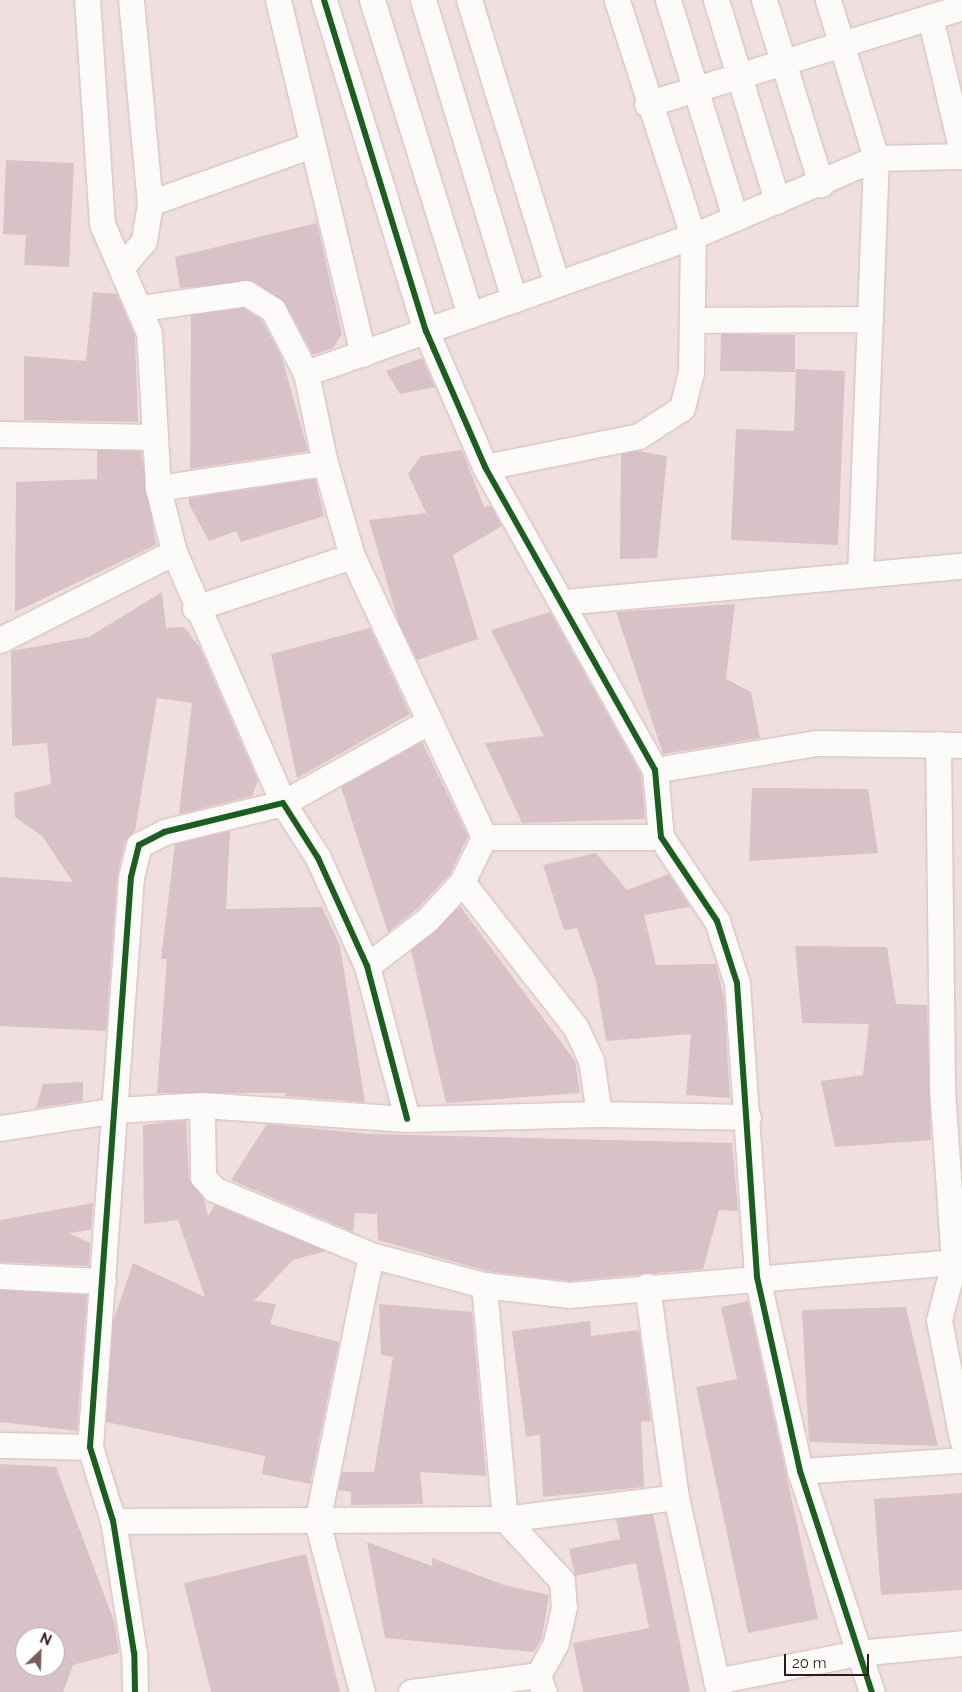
<!DOCTYPE html>
<style>
body{margin:0}
#map{position:relative;width:962px;height:1692px;overflow:hidden;background:#f0dfdf;font-family:Raleway,sans-serif}
div>[style]{position:absolute}
.building>*{inset:0;background:#d8c2c7}
.roads{filter:drop-shadow(0 0 1px #d1babb) drop-shadow(0 0 1px #d1babb)}
.minor>*{height:25px;margin:-12.5px;padding:0 12.5px;transform-origin:12.5px;border-radius:12.5px;background:#fdfafa}
.cycleway>*{height:6px;margin:-3px;padding:0 3px;transform-origin:3px;border-radius:3px;background:#1b5e20}
span{translate:-50% -50%;white-space:nowrap;text-align:center;line-height:1.15;-webkit-text-stroke:4.5px #fff;paint-order:stroke}
.north{position:absolute;left:15px;top:1627px;width:50px;height:50px;box-sizing:border-box;background:#fff;border:1px solid #aea3a3;border-radius:50%;rotate:24deg;font-size:14px;font-weight:700;line-height:20px;text-align:center;color:#351819}
.north::after{content:'';display:block;margin:auto;width:18px;height:22px;background:#765e5e;clip-path:polygon(50% 0,100% 100%,50% 72%,0 100%)}
.scale{position:absolute;left:784px;top:1654px;width:85px;height:22px;box-sizing:border-box;border:2px solid #351819;border-top:0;padding-left:6px;font-size:15px;line-height:18px;white-space:nowrap;color:#351819;-webkit-text-stroke:4px #fff;paint-order:stroke}
</style>
<div id="map">
<div class="building">
<div style="clip-path:polygon(6px 160px,74px 163px,69px 267px,24px 265px,26px 235px,3px 234px)"></div>
<div style="clip-path:polygon(317px 223px,342px 334px,333px 348px,313px 355px,285px 303px,253px 281px,180px 288px,175px 257px)"></div>
<div style="clip-path:polygon(93px 292px,117px 294px,135px 336px,138px 422px,24px 420px,24px 356px,86px 361px)"></div>
<div style="clip-path:polygon(243px 308px,262px 320px,282px 358px,308px 451px,190px 469px,191px 315px)"></div>
<div style="clip-path:polygon(721px 334px,795px 335px,795px 372px,720px 371px)"></div>
<div style="clip-path:polygon(422px 358px,435px 387px,400px 394px,386px 371px)"></div>
<div style="clip-path:polygon(796px 369px,845px 371px,838px 545px,731px 540px,736px 429px,794px 431px)"></div>
<div style="clip-path:polygon(97px 450px,141px 451px,156px 545px,15px 612px,16px 482px,97px 479px)"></div>
<div style="clip-path:polygon(462px 450px,484px 507px,491px 506px,502px 526px,453px 555px,478px 639px,417px 660px,398px 621px,369px 520px,426px 513px,408px 474px,421px 456px)"></div>
<div style="clip-path:polygon(637px 451px,667px 456px,657px 558px,620px 559px,621px 454px)"></div>
<div style="clip-path:polygon(315px 479px,324px 516px,241px 542px,236px 531px,209px 541px,189px 504px,189px 498px)"></div>
<div style="clip-path:polygon(162px 592px,166px 628px,184px 627px,200px 648px,258px 781px,252px 796px,179px 814px,192px 703px,157px 698px,135px 831px,125px 841px,117px 876px,106px 1031px,0 1026px,0 877px,73px 882px,42px 836px,15px 817px,14px 793px,51px 784px,47px 743px,12px 746px,11px 651px,89px 637px)"></div>
<div style="clip-path:polygon(735px 604px,726px 679px,751px 692px,760px 738px,663px 754px,616px 612px)"></div>
<div style="clip-path:polygon(550px 612px,641px 774px,645px 819px,522px 823px,485px 743px,544px 736px,491px 630px)"></div>
<div style="clip-path:polygon(370px 628px,410px 714px,297px 778px,271px 654px)"></div>
<div style="clip-path:polygon(422px 742px,468px 836px,450px 874px,417px 909px,388px 932px,341px 787px)"></div>
<div style="clip-path:polygon(752px 788px,868px 789px,878px 853px,749px 861px)"></div>
<div style="clip-path:polygon(230px 831px,226px 909px,322px 907px,340px 946px,365px 1102px,284px 1096px,287px 1093px,157px 1093px,167px 959px,161px 959px,175px 844px)"></div>
<div style="clip-path:polygon(596px 853px,627px 890px,669px 874px,690px 907px,644px 915px,656px 965px,716px 964px,724px 999px,730px 1098px,686px 1095px,691px 1034px,606px 1041px,596px 981px,577px 928px,564px 930px,543px 865px)"></div>
<div style="clip-path:polygon(460px 906px,575px 1061px,580px 1093px,446px 1103px,411px 950px)"></div>
<div style="clip-path:polygon(795px 946px,887px 947px,896px 1004px,927px 1005px,931px 1140px,835px 1147px,821px 1081px,863px 1075px,869px 1024px,802px 1023px)"></div>
<div style="clip-path:polygon(83px 1082px,83px 1101px,36px 1108px,43px 1084px)"></div>
<div style="clip-path:polygon(186px 1120px,189px 1178px,204px 1199px,208px 1216px,215px 1205px,326px 1251px,293px 1260px,254px 1301px,276px 1304px,270px 1324px,339px 1342px,310px 1484px,262px 1474px,265px 1456px,106px 1422px,113px 1322px,133px 1263px,205px 1297px,178px 1220px,144px 1224px,143px 1125px)"></div>
<div style="clip-path:polygon(267px 1124px,370px 1134px,732px 1143px,738px 1211px,719px 1210px,703px 1269px,569px 1281px,487px 1271px,378px 1240px,377px 1214px,355px 1213px,353px 1232px,231px 1180px)"></div>
<div style="clip-path:polygon(93px 1203px,91px 1230px,68px 1233px,90px 1243px,89px 1266px,0 1262px,0 1220px)"></div>
<div style="clip-path:polygon(0 1290px,87px 1295px,77px 1431px,0 1422px)"></div>
<div style="clip-path:polygon(748px 1301px,818px 1619px,748px 1633px,696px 1387px,737px 1379px,721px 1307px)"></div>
<div style="clip-path:polygon(379px 1304px,472px 1312px,486px 1476px,420px 1472px,423px 1504px,351px 1505px,351px 1492px,338px 1490px,342px 1472px,374px 1472px,393px 1357px,381px 1355px)"></div>
<div style="clip-path:polygon(906px 1307px,938px 1446px,809px 1442px,802px 1310px)"></div>
<div style="clip-path:polygon(590px 1321px,591px 1336px,639px 1330px,651px 1421px,641px 1422px,644px 1487px,543px 1497px,540px 1435px,526px 1437px,512px 1331px)"></div>
<div style="clip-path:polygon(evenodd,0 1464px,56px 1467px,114px 1621px,119px 1653px,73px 1665px,63px 1692px,0 1692px,0 1464px,25px 1637px,55px 1637px,55px 1667px,25px 1667px,25px 1637px)"></div>
<div style="clip-path:polygon(962px 1493px,962px 1590px,881px 1595px,874px 1499px)"></div>
<div style="clip-path:polygon(653px 1514px,690px 1692px,583px 1692px,573px 1643px,649px 1628px,636px 1563px,575px 1576px,569px 1549px,620px 1539px,616px 1519px)"></div>
<div style="clip-path:polygon(367px 1542px,432px 1566px,432px 1558px,504px 1585px,549px 1595px,542px 1638px,534px 1652px,385px 1638px)"></div>
<div style="clip-path:polygon(306px 1554px,340px 1692px,211px 1692px,184px 1583px)"></div>
</div>
<div class="roads">
<div class="minor">
<div style="left:131px;top:0;width:204px;rotate:84.7deg"></div>
<div style="left:150px;top:203px;width:172px;rotate:-19.7deg"></div>
<div style="left:278px;top:0;width:364px;rotate:76.5deg"></div>
<div style="left:324px;top:0;width:346px;rotate:72.9deg"></div>
<div style="left:426px;top:331px;width:148px;rotate:66.5deg"></div>
<div style="left:485px;top:467px;width:347px;rotate:60.7deg"></div>
<div style="left:655px;top:770px;width:67px;rotate:84.9deg"></div>
<div style="left:661px;top:837px;width:101px;rotate:56.3deg"></div>
<div style="left:717px;top:921px;width:65px;rotate:72.1deg"></div>
<div style="left:737px;top:983px;width:295px;rotate:86.1deg"></div>
<div style="left:757px;top:1277px;width:199px;rotate:77.5deg"></div>
<div style="left:800px;top:1471px;width:232px;rotate:72deg"></div>
<div style="left:372px;top:0;width:330px;rotate:72.7deg"></div>
<div style="left:423px;top:0;width:313px;rotate:73.1deg"></div>
<div style="left:469px;top:0;width:297px;rotate:72.8deg"></div>
<div style="left:668px;top:0;width:228px;rotate:72.9deg"></div>
<div style="left:716px;top:0;width:210px;rotate:73.1deg"></div>
<div style="left:764px;top:0;width:193px;rotate:72.8deg"></div>
<div style="left:828px;top:0;width:165px;rotate:73.1deg"></div>
<div style="left:876px;top:158px;width:417px;rotate:92.2deg"></div>
<div style="left:930px;top:17px;width:138px;rotate:76.6deg"></div>
<div style="left:647px;top:104px;width:330px;rotate:-17.1deg"></div>
<div style="left:121px;top:268px;width:35px;rotate:-50deg"></div>
<div style="left:144px;top:241px;width:38px;rotate:-81deg"></div>
<div style="left:141px;top:308px;width:106px;rotate:-8.1deg"></div>
<div style="left:246px;top:293px;width:32px;rotate:32deg"></div>
<div style="left:273px;top:310px;width:71px;rotate:62.4deg"></div>
<div style="left:306px;top:373px;width:92px;rotate:78.1deg"></div>
<div style="left:325px;top:463px;width:169px;rotate:171.5deg"></div>
<div style="left:693px;top:320px;width:177px;rotate:-0.3deg"></div>
<div style="left:306px;top:373px;width:411px;rotate:-19.5deg"></div>
<div style="left:693px;top:236px;width:199px;rotate:-23.1deg"></div>
<div style="left:876px;top:158px;width:86px;rotate:-1.3deg"></div>
<div style="left:0;top:434px;width:155px;rotate:1.1deg"></div>
<div style="left:325px;top:463px;width:97px;rotate:73.8deg"></div>
<div style="left:352px;top:556px;width:310px;rotate:64.8deg"></div>
<div style="left:485px;top:467px;width:157px;rotate:-11.4deg"></div>
<div style="left:639px;top:436px;width:51px;rotate:-33.1deg"></div>
<div style="left:682px;top:408px;width:36px;rotate:-76deg"></div>
<div style="left:691px;top:373px;width:137px;rotate:-89.2deg"></div>
<div style="left:693px;top:236px;width:248px;rotate:-107.9deg"></div>
<div style="left:174px;top:552px;width:274px;rotate:66.5deg"></div>
<div style="left:283px;top:803px;width:166px;rotate:-29.2deg"></div>
<div style="left:563px;top:602px;width:401px;rotate:-5.2deg"></div>
<div style="left:195px;top:608px;width:165px;rotate:-18.3deg"></div>
<div style="left:0;top:640px;width:195px;rotate:-26.8deg"></div>
<div style="left:174px;top:552px;width:66px;rotate:-104deg"></div>
<div style="left:158px;top:488px;width:155px;rotate:-93.3deg"></div>
<div style="left:149px;top:333px;width:119px;rotate:-113.3deg"></div>
<div style="left:102px;top:224px;width:225px;rotate:-93.8deg"></div>
<div style="left:938px;top:744px;width:344px;rotate:89.3deg"></div>
<div style="left:942px;top:1088px;width:174px;rotate:86.1deg"></div>
<div style="left:954px;top:1262px;width:60px;rotate:104.5deg"></div>
<div style="left:939px;top:1320px;width:122px;rotate:79.1deg"></div>
<div style="left:655px;top:770px;width:164px;rotate:-9.5deg"></div>
<div style="left:817px;top:743px;width:145px;rotate:0.8deg"></div>
<div style="left:484px;top:837px;width:177px"></div>
<div style="left:462px;top:882px;width:185px;rotate:52deg"></div>
<div style="left:576px;top:1028px;width:35px;rotate:65deg"></div>
<div style="left:591px;top:1060px;width:55px;rotate:81.6deg"></div>
<div style="left:367px;top:966px;width:76px;rotate:-37.5deg"></div>
<div style="left:427px;top:920px;width:52px;rotate:-47.4deg"></div>
<div style="left:462px;top:882px;width:50px;rotate:-63.9deg"></div>
<div style="left:202px;top:1105px;width:72px;rotate:89.2deg"></div>
<div style="left:203px;top:1177px;width:16px;rotate:47deg"></div>
<div style="left:214px;top:1189px;width:170px;rotate:22.8deg"></div>
<div style="left:371px;top:1255px;width:117px;rotate:14.9deg"></div>
<div style="left:484px;top:1285px;width:86px;rotate:6.7deg"></div>
<div style="left:569px;top:1295px;width:394px;rotate:-4.9deg"></div>
<div style="left:0;top:1128px;width:117px;rotate:-8.8deg"></div>
<div style="left:116px;top:1110px;width:86px;rotate:-3.3deg"></div>
<div style="left:202px;top:1105px;width:205px;rotate:3.9deg"></div>
<div style="left:407px;top:1119px;width:192px;rotate:-1.5deg"></div>
<div style="left:599px;top:1114px;width:149px;rotate:1.2deg"></div>
<div style="left:0;top:1276px;width:103px;rotate:2.8deg"></div>
<div style="left:484px;top:1285px;width:235px;rotate:84.9deg"></div>
<div style="left:505px;top:1519px;width:84px;rotate:47.4deg"></div>
<div style="left:562px;top:1581px;width:26px;rotate:86deg"></div>
<div style="left:564px;top:1607px;width:37px;rotate:103deg"></div>
<div style="left:556px;top:1643px;width:37px;rotate:119deg"></div>
<div style="left:538px;top:1675px;width:18px;rotate:71deg"></div>
<div style="left:647px;top:1286px;width:213px;rotate:82.2deg"></div>
<div style="left:676px;top:1497px;width:200px;rotate:77.6deg"></div>
<div style="left:0;top:1445px;width:90px;rotate:1.3deg"></div>
<div style="left:800px;top:1471px;width:162px;rotate:-3.9deg"></div>
<div style="left:113px;top:1521px;width:392px;rotate:-0.3deg"></div>
<div style="left:505px;top:1519px;width:172px;rotate:-7.3deg"></div>
<div style="left:716px;top:1681px;width:144px;rotate:-11.2deg"></div>
<div style="left:857px;top:1653px;width:105px;rotate:-5.4deg"></div>
<div style="left:135px;top:1692px;width:39px;rotate:-91deg"></div>
<div style="left:134px;top:1653px;width:134px;rotate:-99deg"></div>
<div style="left:113px;top:1521px;width:77px;rotate:-107.3deg"></div>
<div style="left:90px;top:1447px;width:571px;rotate:-85.89deg"></div>
<div style="left:131px;top:877px;width:33px;rotate:-76deg"></div>
<div style="left:139px;top:845px;width:28px;rotate:-27deg"></div>
<div style="left:164px;top:832px;width:122px;rotate:-13.7deg"></div>
<div style="left:283px;top:803px;width:65px;rotate:57.5deg"></div>
<div style="left:318px;top:858px;width:119px;rotate:65.6deg"></div>
<div style="left:367px;top:966px;width:158px;rotate:75.3deg"></div>
<div style="left:362px;top:1692px;width:176px;rotate:-104.8deg"></div>
<div style="left:317px;top:1522px;width:272px;rotate:-78.6deg"></div>
<div style="left:411px;top:1692px;width:128px;rotate:-7.6deg"></div>
</div>
</div>
<div class="cycleway">
<div style="left:324px;top:0;width:346px;rotate:72.9deg"></div>
<div style="left:426px;top:331px;width:148px;rotate:66.5deg"></div>
<div style="left:485px;top:467px;width:347px;rotate:60.7deg"></div>
<div style="left:655px;top:770px;width:67px;rotate:84.9deg"></div>
<div style="left:661px;top:837px;width:101px;rotate:56.3deg"></div>
<div style="left:717px;top:921px;width:65px;rotate:72.1deg"></div>
<div style="left:737px;top:983px;width:295px;rotate:86.1deg"></div>
<div style="left:757px;top:1277px;width:199px;rotate:77.5deg"></div>
<div style="left:800px;top:1471px;width:232px;rotate:72deg"></div>
<div style="left:135px;top:1692px;width:39px;rotate:-91deg"></div>
<div style="left:134px;top:1653px;width:134px;rotate:-99deg"></div>
<div style="left:113px;top:1521px;width:77px;rotate:-107.3deg"></div>
<div style="left:90px;top:1447px;width:571px;rotate:-85.89deg"></div>
<div style="left:131px;top:877px;width:33px;rotate:-76deg"></div>
<div style="left:139px;top:845px;width:28px;rotate:-27deg"></div>
<div style="left:164px;top:832px;width:122px;rotate:-13.7deg"></div>
<div style="left:283px;top:803px;width:65px;rotate:57.5deg"></div>
<div style="left:318px;top:858px;width:119px;rotate:65.6deg"></div>
<div style="left:367px;top:966px;width:158px;rotate:75.3deg"></div>
</div>
<div class="north">N</div>
<div class="scale">20 m</div>
</div>
